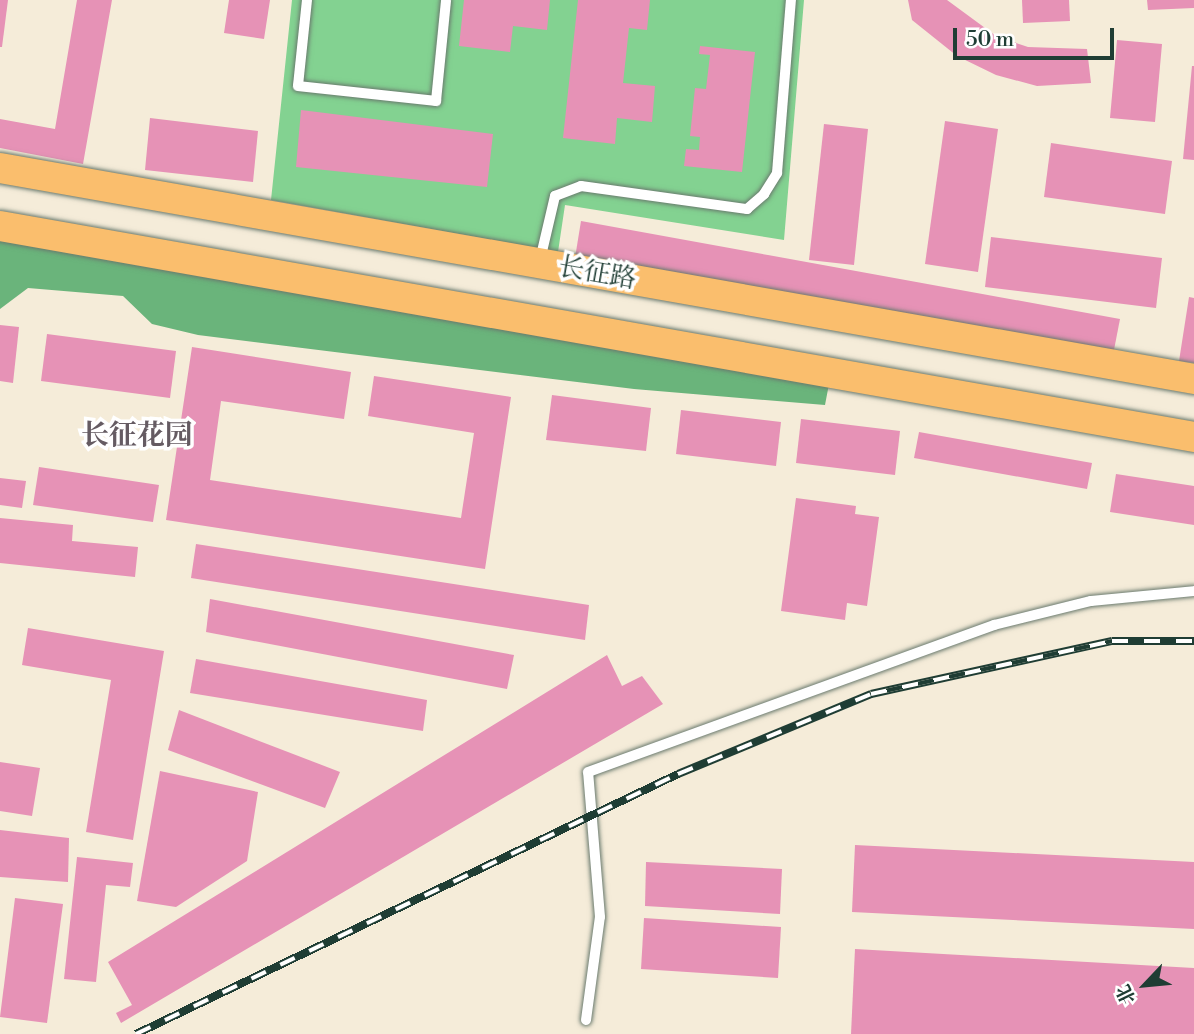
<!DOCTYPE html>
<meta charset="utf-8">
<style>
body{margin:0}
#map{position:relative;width:1194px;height:1034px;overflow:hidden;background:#f5ecd9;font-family:"Libre Bodoni","Noto Serif SC",serif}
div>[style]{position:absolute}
.green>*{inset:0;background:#83d291}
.forest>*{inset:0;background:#6ab47b}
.building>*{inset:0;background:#e692b6}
.roads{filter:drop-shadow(0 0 2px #6a7a6e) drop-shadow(0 0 2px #6a7a6e)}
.service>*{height:10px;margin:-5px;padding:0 5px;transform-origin:5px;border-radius:5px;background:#fff}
.primary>*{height:30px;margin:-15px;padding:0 15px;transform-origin:15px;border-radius:15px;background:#fabe6d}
.rail>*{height:8px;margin-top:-4px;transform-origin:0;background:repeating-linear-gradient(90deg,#fff 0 16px,#1f3d34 0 32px);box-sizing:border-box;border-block:2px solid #1f3d34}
span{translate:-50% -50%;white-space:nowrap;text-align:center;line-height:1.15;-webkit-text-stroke:7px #fff;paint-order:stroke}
.street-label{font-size:26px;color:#1f3d34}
.neighbourhood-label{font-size:28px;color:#655b62;font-weight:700}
.north{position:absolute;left:1110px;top:950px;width:70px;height:70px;-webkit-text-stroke:5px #fff;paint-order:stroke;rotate:244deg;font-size:19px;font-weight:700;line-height:28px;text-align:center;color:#1f3d34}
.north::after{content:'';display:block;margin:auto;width:24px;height:32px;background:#1f3d34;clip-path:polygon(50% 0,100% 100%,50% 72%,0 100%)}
.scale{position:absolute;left:953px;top:28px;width:161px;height:32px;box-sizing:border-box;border:4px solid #1f3d34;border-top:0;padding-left:9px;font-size:21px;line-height:24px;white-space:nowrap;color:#1f3d34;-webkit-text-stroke:5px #fff;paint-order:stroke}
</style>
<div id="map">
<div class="green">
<div style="clip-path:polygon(292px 0,804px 0,784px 240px,565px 205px,558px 252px,271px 200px)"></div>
</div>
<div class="forest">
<div style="clip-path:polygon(0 239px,829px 384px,825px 405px,634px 389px,198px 335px,152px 324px,123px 296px,28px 288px,0 309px)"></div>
</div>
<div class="building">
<div style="clip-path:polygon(0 0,8px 0,2px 47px,0 47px)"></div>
<div style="clip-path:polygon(77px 0,112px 0,83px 164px,0 148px,0 119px,55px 129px)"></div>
<div style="clip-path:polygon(229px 0,270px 0,264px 39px,224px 33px)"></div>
<div style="clip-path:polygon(464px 0,550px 0,547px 30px,513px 26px,510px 52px,459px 46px)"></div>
<div style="clip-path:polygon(578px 0,650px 0,647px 30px,629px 28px,623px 83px,655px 86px,652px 122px,617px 118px,615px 144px,563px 138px)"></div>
<div style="clip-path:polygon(908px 0,947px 0,996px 36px,1028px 47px,1087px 49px,1091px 83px,1037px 86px,996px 75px,957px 56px,912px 20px)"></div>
<div style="clip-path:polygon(1022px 0,1069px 0,1070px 21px,1023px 23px)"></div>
<div style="clip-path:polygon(1147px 0,1194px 0,1194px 8px,1148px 10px)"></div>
<div style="clip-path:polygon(1117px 40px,1162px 44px,1155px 122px,1110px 118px)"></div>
<div style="clip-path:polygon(700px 46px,755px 52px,742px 172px,684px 166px,686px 149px,699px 150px,700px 137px,690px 136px,695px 88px,706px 89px,710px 55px,699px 54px)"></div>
<div style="clip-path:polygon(1192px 66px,1194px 66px,1194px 160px,1183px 159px)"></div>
<div style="clip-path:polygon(301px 110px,493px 134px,487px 187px,296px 167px)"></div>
<div style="clip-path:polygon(150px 118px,258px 131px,253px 182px,145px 170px)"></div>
<div style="clip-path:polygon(945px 121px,998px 129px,978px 272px,925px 264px)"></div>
<div style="clip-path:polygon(824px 124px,868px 129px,854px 265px,809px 260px)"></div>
<div style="clip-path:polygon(1051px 143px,1172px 161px,1165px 214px,1044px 197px)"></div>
<div style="clip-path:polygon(581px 221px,1120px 319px,1113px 355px,575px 258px)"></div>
<div style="clip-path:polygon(991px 237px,1162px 258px,1156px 308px,985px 287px)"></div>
<div style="clip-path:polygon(1189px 297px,1194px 298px,1194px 363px,1179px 361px)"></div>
<div style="clip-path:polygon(0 325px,19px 327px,13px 383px,0 381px)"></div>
<div style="clip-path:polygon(47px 334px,176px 351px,170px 398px,41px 381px)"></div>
<div style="clip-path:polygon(192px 347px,351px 372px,344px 419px,221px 401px,210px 480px,461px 518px,474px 433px,368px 416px,374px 376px,511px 397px,485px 569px,166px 520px)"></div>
<div style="clip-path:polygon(552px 395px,651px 408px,646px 451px,546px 440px)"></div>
<div style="clip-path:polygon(681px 410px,781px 422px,776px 466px,676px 454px)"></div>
<div style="clip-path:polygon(801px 419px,900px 431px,895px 475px,796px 463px)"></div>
<div style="clip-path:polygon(919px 432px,1092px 463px,1087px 489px,914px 458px)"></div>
<div style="clip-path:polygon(39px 467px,159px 485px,153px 522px,33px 505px)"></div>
<div style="clip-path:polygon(1116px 474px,1194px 486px,1194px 525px,1110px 512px)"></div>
<div style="clip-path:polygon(0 478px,26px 481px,22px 508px,0 505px)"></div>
<div style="clip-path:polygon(796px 498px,856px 506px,855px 514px,879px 517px,867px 606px,847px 603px,845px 620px,781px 611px)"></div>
<div style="clip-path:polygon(0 518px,73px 525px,72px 541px,138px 547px,135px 577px,0 563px)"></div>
<div style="clip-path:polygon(196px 544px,589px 605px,585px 640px,191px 578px)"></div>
<div style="clip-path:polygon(210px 599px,514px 655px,507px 689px,206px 632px)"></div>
<div style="clip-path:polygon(28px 628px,164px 651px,133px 840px,86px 832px,111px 680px,22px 665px)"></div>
<div style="clip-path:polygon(607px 655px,622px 686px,642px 676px,663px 704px,121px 1023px,116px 1013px,132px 1005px,108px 962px)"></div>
<div style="clip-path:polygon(196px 659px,427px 700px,423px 731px,190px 693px)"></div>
<div style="clip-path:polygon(179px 710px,340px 772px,325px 808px,168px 750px)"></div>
<div style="clip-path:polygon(0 762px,40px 768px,32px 816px,0 811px)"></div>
<div style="clip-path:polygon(160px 771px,258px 792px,247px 861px,176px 907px,137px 901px)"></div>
<div style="clip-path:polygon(0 830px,69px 838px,68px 882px,0 877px)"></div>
<div style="clip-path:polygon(855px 845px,1194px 862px,1194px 929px,852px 912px)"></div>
<div style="clip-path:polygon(77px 857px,133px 863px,130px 887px,106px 885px,96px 982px,64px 979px)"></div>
<div style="clip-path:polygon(646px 862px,782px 869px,780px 914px,645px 906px)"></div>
<div style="clip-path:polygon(15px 898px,63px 904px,47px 1023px,0 1017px)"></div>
<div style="clip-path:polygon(644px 918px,781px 927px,778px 978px,641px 969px)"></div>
<div style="clip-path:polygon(855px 949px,1194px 968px,1194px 1034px,851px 1034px)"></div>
</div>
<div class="roads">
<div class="service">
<div style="left:307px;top:0;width:86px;rotate:96deg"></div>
<div style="left:298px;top:86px;width:139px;rotate:6.2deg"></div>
<div style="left:436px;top:101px;width:101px;rotate:-84.3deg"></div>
<div style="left:540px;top:260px;width:66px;rotate:-76.8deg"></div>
<div style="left:555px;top:196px;width:28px;rotate:-21deg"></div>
<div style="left:581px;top:186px;width:168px;rotate:7.9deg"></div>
<div style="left:747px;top:209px;width:23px;rotate:-41deg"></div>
<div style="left:764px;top:194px;width:25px;rotate:-58deg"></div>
<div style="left:777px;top:173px;width:174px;rotate:-85.4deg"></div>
<div style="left:586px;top:1020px;width:104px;rotate:-82.3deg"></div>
<div style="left:600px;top:917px;width:145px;rotate:-94.7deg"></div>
<div style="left:588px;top:772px;width:432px;rotate:-19.9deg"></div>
<div style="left:994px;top:625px;width:100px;rotate:-13.9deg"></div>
<div style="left:1091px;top:601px;width:103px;rotate:-5.5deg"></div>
</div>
<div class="primary">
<div style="left:0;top:168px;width:1213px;rotate:10.02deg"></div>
<div style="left:0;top:226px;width:1213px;rotate:10.02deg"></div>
</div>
</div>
<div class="rail">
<div style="left:136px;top:1034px;width:601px;rotate:-25.63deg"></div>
<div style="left:678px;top:774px;width:209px;rotate:-22.5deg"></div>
<div style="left:871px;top:694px;width:247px;rotate:-12.4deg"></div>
<div style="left:1112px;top:641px;width:82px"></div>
</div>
<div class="street-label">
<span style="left:597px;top:274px;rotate:10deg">长征路</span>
</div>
<div class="neighbourhood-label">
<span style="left:137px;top:436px">长征花园</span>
</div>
<div class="north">北</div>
<div class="scale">50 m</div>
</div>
